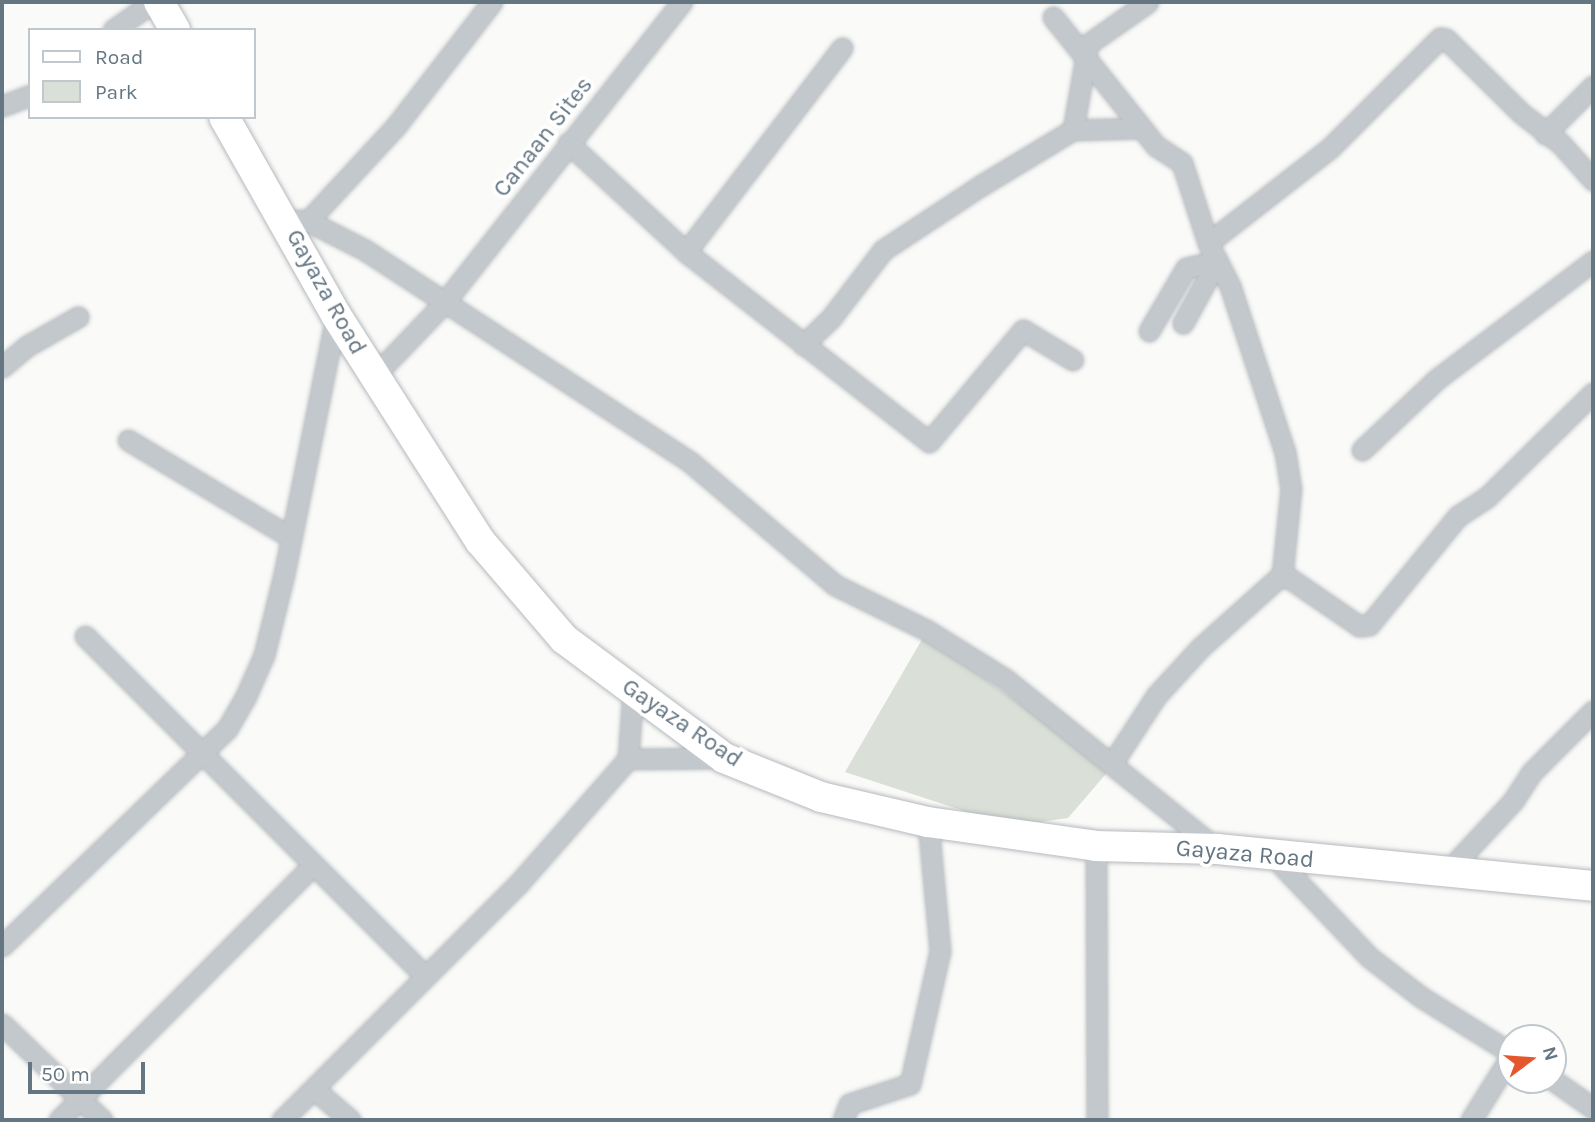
<!DOCTYPE html>
<style>
body{margin:0}
#map{position:relative;width:1595px;height:1122px;overflow:hidden;background:#fafaf8;font-family:Karla,sans-serif}
div>[style]{position:absolute}
.green>*{inset:0;background:#dadfd7}
.roads{filter:drop-shadow(0 0 2px #b5babe) drop-shadow(0 0 2px #b5babe)}
.street>*{height:19px;margin:-9.5px;padding:0 9.5px;transform-origin:9.5px;border-radius:9.5px;background:#c3c8cc}
.primary>*{height:30px;margin:-15px;padding:0 15px;transform-origin:15px;border-radius:15px;background:#fff}
span{translate:-50% -50%;white-space:nowrap;text-align:center;line-height:1.15;-webkit-text-stroke:7px #fff;paint-order:stroke}
.street-label{font-size:24px;color:#657683}
.frame{position:absolute;inset:0;border:4px solid #657683;pointer-events:none}
.legend{position:absolute;left:28px;top:28px;width:228px;height:91px;box-sizing:border-box;background:#fff;border:2px solid #c1c8cd;margin:0;padding:9px 12px;list-style:none;font-size:21px;color:#657683}
.legend li{display:flex;align-items:center;gap:14px;height:35px}
.legend b{width:35px;border:2px solid #c1c8cd}
.north{position:absolute;left:1497px;top:1024px;width:70px;height:70px;box-sizing:border-box;background:#fff;border:2px solid #c1c8cd;border-radius:50%;rotate:74deg;font-size:19px;font-weight:700;line-height:28px;text-align:center;color:#657683}
.north::after{content:'';display:block;margin:auto;width:24px;height:32px;background:#e4572e;clip-path:polygon(50% 0,100% 100%,50% 72%,0 100%)}
.scale{position:absolute;left:28px;top:1062px;width:117px;height:32px;box-sizing:border-box;border:4px solid #657683;border-top:0;padding-left:9px;font-size:21px;line-height:24px;white-space:nowrap;color:#657683;-webkit-text-stroke:5px #fff;paint-order:stroke}
</style>
<div id="map">
<div class="green">
<div style="clip-path:polygon(924px 636px,1111px 768px,1068px 818px,1010px 826px,845px 772px)"></div>
</div>
<div class="roads">
<div class="street">
<div style="left:1053px;top:17px;width:165px;rotate:51.4deg"></div>
<div style="left:1156px;top:146px;width:31px;rotate:33deg"></div>
<div style="left:1182px;top:163px;width:84px;rotate:72deg"></div>
<div style="left:1208px;top:243px;width:48px;rotate:62.9deg"></div>
<div style="left:1230px;top:286px;width:175px;rotate:71.7deg"></div>
<div style="left:1285px;top:452px;width:36px;rotate:81deg"></div>
<div style="left:1291px;top:488px;width:88px;rotate:95.8deg"></div>
<div style="left:113px;top:30px;width:49px;rotate:-35deg"></div>
<div style="left:2px;top:106px;width:30px;rotate:-21deg"></div>
<div style="left:1073px;top:130px;width:87px;rotate:-80.1deg"></div>
<div style="left:1088px;top:44px;width:73px;rotate:-35deg"></div>
<div style="left:1545px;top:134px;width:68px;rotate:-45deg"></div>
<div style="left:568px;top:143px;width:161px;rotate:42.7deg"></div>
<div style="left:686px;top:252px;width:308px;rotate:38deg"></div>
<div style="left:929px;top:442px;width:146px;rotate:-50deg"></div>
<div style="left:1023px;top:330px;width:58px;rotate:31deg"></div>
<div style="left:298px;top:220px;width:10px;rotate:6deg"></div>
<div style="left:308px;top:221px;width:129px;rotate:-47.2deg"></div>
<div style="left:396px;top:126px;width:157px;rotate:-52.3deg"></div>
<div style="left:308px;top:221px;width:64px;rotate:27deg"></div>
<div style="left:365px;top:250px;width:388px;rotate:33.1deg"></div>
<div style="left:690px;top:462px;width:190px;rotate:40.3deg"></div>
<div style="left:835px;top:585px;width:104px;rotate:26.3deg"></div>
<div style="left:928px;top:631px;width:91px;rotate:31.9deg"></div>
<div style="left:1005px;top:679px;width:272px;rotate:38.7deg"></div>
<div style="left:1208px;top:243px;width:155px;rotate:-37.9deg"></div>
<div style="left:1330px;top:148px;width:156px;rotate:-45deg"></div>
<div style="left:1440px;top:38px;width:6px;rotate:9deg"></div>
<div style="left:1446px;top:39px;width:105px;rotate:44.6deg"></div>
<div style="left:1521px;top:113px;width:49px;rotate:37.6deg"></div>
<div style="left:1560px;top:143px;width:50px;rotate:48.3deg"></div>
<div style="left:686px;top:252px;width:257px;rotate:-52.6deg"></div>
<div style="left:1149px;top:331px;width:73px;rotate:-59.6deg"></div>
<div style="left:1186px;top:268px;width:32px;rotate:-13deg"></div>
<div style="left:1217px;top:261px;width:71px;rotate:118.7deg"></div>
<div style="left:803px;top:345px;width:39px;rotate:-44deg"></div>
<div style="left:831px;top:318px;width:86px;rotate:-52.6deg"></div>
<div style="left:883px;top:250px;width:116px;rotate:-33.4deg"></div>
<div style="left:980px;top:186px;width:109px;rotate:-31.1deg"></div>
<div style="left:1073px;top:130px;width:68px;rotate:-1.7deg"></div>
<div style="left:2px;top:367px;width:33px;rotate:-40deg"></div>
<div style="left:27px;top:346px;width:59px;rotate:-29.6deg"></div>
<div style="left:374px;top:376px;width:101px;rotate:-46.2deg"></div>
<div style="left:444px;top:303px;width:384px;rotate:-51.7deg"></div>
<div style="left:128px;top:440px;width:189px;rotate:30.9deg"></div>
<div style="left:1362px;top:450px;width:103px;rotate:-43.4deg"></div>
<div style="left:1437px;top:379px;width:196px;rotate:-37.1deg"></div>
<div style="left:85px;top:636px;width:479px;rotate:45deg"></div>
<div style="left:628px;top:759px;width:96px;rotate:-0.6deg"></div>
<div style="left:1113px;top:762px;width:79px;rotate:-56.9deg"></div>
<div style="left:1156px;top:696px;width:65px;rotate:-47.5deg"></div>
<div style="left:1200px;top:648px;width:106px;rotate:-41.9deg"></div>
<div style="left:1279px;top:577px;width:10px;rotate:6deg"></div>
<div style="left:1289px;top:578px;width:85px;rotate:34.4deg"></div>
<div style="left:1359px;top:626px;width:10px;rotate:-6deg"></div>
<div style="left:1369px;top:625px;width:141px;rotate:-50.8deg"></div>
<div style="left:1458px;top:516px;width:33px;rotate:-33deg"></div>
<div style="left:1486px;top:498px;width:150px;rotate:-44.5deg"></div>
<div style="left:1096px;top:846px;width:274px;rotate:89.8deg"></div>
<div style="left:1272px;top:855px;width:141px;rotate:46.4deg"></div>
<div style="left:1369px;top:957px;width:66px;rotate:37.6deg"></div>
<div style="left:1421px;top:997px;width:106px;rotate:31.9deg"></div>
<div style="left:1445px;top:874px;width:100px;rotate:-47deg"></div>
<div style="left:1513px;top:801px;width:33px;rotate:-57deg"></div>
<div style="left:1531px;top:773px;width:88px;rotate:-45deg"></div>
<div style="left:2px;top:946px;width:313px;rotate:-44deg"></div>
<div style="left:227px;top:729px;width:36px;rotate:-60deg"></div>
<div style="left:245px;top:698px;width:47px;rotate:-66.2deg"></div>
<div style="left:264px;top:655px;width:83px;rotate:-76.1deg"></div>
<div style="left:284px;top:574px;width:264px;rotate:-78.6deg"></div>
<div style="left:2px;top:1024px;width:139px;rotate:43.8deg"></div>
<div style="left:1553px;top:1080px;width:49px;rotate:35deg"></div>
<div style="left:314px;top:1089px;width:48px;rotate:40.7deg"></div>
<div style="left:59px;top:1120px;width:359px;rotate:-45.1deg"></div>
<div style="left:282px;top:1120px;width:335px;rotate:-45deg"></div>
<div style="left:519px;top:883px;width:165px;rotate:-48.7deg"></div>
<div style="left:628px;top:759px;width:69px;rotate:-85.9deg"></div>
<div style="left:843px;top:1120px;width:17px;rotate:-69deg"></div>
<div style="left:849px;top:1104px;width:64px;rotate:-18.2deg"></div>
<div style="left:910px;top:1084px;width:136px;rotate:-77.3deg"></div>
<div style="left:940px;top:951px;width:130px;rotate:-95.3deg"></div>
<div style="left:1471px;top:1120px;width:75px;rotate:-58deg"></div>
</div>
<div class="primary">
<div style="left:159px;top:2px;width:32px;rotate:60deg"></div>
<div style="left:224px;top:117px;width:227px;rotate:60.5deg"></div>
<div style="left:336px;top:315px;width:268px;rotate:57.5deg"></div>
<div style="left:480px;top:541px;width:129px;rotate:49.4deg"></div>
<div style="left:564px;top:639px;width:199px;rotate:36.6deg"></div>
<div style="left:724px;top:758px;width:105px;rotate:21.9deg"></div>
<div style="left:821px;top:797px;width:110px;rotate:13.2deg"></div>
<div style="left:928px;top:822px;width:170px;rotate:8.1deg"></div>
<div style="left:1096px;top:846px;width:121px;rotate:1.4deg"></div>
<div style="left:1217px;top:849px;width:378px;rotate:5.6deg"></div>
</div>
</div>
<div class="street-label">
<span style="left:543px;top:137px;rotate:-52deg">Canaan Sites</span>
<span style="left:326px;top:292px;rotate:61deg">Gayaza Road</span>
<span style="left:682px;top:723px;rotate:34deg">Gayaza Road</span>
<span style="left:1245px;top:854px;rotate:5deg">Gayaza Road</span>
</div>
<div class="frame"></div>
<ul class="legend">
<li><b style="height:9px;background:#fff"></b>Road</li>
<li><b style="height:19px;background:#dadfd7"></b>Park</li>
</ul>
<div class="north">N</div>
<div class="scale">50 m</div>
</div>
